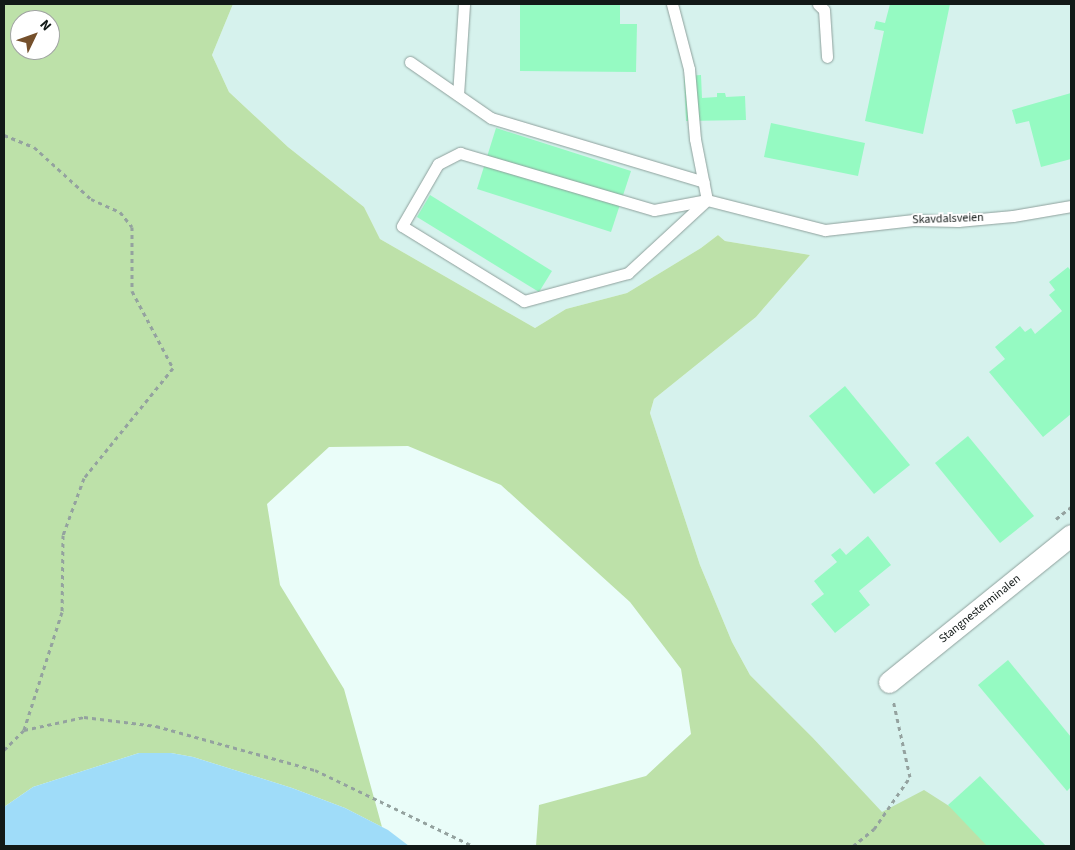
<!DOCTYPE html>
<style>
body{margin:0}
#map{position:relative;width:1075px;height:850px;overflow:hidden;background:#eafdf9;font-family:"Source Sans 3",sans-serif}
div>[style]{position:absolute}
.built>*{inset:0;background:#d6f2ed}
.green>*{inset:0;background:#bde1a9}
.water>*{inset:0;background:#9fdcf9}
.building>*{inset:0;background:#95fac2}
.path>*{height:3px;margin-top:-1.5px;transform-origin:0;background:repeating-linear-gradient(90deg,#94a29f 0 4px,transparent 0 8px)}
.roads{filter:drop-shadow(0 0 1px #8ea09c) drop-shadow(0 0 1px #8ea09c)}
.lane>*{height:11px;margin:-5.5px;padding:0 5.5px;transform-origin:5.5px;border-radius:5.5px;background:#fff}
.street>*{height:21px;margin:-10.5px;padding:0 10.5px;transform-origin:10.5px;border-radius:10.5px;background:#fff}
span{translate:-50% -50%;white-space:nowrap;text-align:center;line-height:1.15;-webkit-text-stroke:4px #fff;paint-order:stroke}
.street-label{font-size:12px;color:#121917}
.frame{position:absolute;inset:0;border:5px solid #121917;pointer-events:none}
.north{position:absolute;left:10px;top:10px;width:50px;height:50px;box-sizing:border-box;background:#fff;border:1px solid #a0a3a2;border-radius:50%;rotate:48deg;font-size:14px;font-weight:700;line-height:20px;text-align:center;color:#121917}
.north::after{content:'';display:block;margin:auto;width:18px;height:22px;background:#75502c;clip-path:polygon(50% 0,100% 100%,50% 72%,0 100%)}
</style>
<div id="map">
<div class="built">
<div style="clip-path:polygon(233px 4px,1071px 4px,1071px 846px,989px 846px,960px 813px,882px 813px,813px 738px,750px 675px,732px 642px,700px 565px,650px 413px,654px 399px,756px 317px,810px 255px,725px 241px,718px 235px,701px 248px,627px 293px,566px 309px,535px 328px,380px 239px,364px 207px,288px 147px,229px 92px,212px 55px)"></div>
</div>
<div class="green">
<div style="clip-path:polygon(evenodd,4px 4px,233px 4px,212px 55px,229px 92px,288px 147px,364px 207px,380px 239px,535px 328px,566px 309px,627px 293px,701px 248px,718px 235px,725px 241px,810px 255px,756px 317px,654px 399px,650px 413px,700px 565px,732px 642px,750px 675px,813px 738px,882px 812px,924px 790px,960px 813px,989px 846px,536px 846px,539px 805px,646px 776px,691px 734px,681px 669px,630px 602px,501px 485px,408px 446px,329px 447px,267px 504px,280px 585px,344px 689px,382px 827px,345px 808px,292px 788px,193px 757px,171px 753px,139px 753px,33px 787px,4px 807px,4px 4px,20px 20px,50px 20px,50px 50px,20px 50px,20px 20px)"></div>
</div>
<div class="water">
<div style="clip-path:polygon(139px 753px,171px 753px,193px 757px,292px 788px,345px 808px,388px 830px,409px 846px,4px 846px,4px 807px,33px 787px)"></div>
</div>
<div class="building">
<div style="clip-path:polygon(520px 4px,620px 4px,620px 24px,637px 24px,636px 72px,520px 71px)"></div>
<div style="clip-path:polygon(890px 4px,950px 4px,923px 134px,865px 121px,884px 31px,874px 29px,876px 21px,885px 23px)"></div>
<div style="clip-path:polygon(701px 75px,702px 98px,717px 97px,717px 93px,725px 93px,726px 97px,745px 96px,746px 120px,686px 121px,684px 76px)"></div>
<div style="clip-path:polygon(1071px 93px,1071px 159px,1041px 167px,1029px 121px,1016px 124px,1012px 110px)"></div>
<div style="clip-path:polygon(771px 123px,865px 143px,858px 176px,764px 157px)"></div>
<div style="clip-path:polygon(496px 128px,631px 171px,611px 232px,477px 189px)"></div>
<div style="clip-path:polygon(430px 195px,552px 271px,539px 292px,417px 217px)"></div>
<div style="clip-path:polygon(1068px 267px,1071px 271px,1071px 414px,1043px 437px,989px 372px,1005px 359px,995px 347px,1020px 326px,1025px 332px,1031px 328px,1035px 334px,1062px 311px,1049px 295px,1055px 290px,1049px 282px)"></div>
<div style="clip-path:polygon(845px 386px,910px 465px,874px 494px,809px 416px)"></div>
<div style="clip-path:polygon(968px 436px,1034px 516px,1000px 543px,935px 463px)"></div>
<div style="clip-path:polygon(868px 536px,891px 565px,859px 591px,870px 605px,835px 633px,811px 604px,824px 594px,814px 581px,837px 562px,831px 555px,840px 548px,846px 555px)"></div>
<div style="clip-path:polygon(1008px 660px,1071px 737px,1071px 787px,1067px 791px,978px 685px)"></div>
<div style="clip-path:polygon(980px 776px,1046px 846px,987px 846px,948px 805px)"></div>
</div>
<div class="path">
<div style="left:4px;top:135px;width:32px;rotate:22deg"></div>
<div style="left:34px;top:147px;width:77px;rotate:42.4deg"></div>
<div style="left:91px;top:199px;width:32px;rotate:24deg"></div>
<div style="left:120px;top:212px;width:19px;rotate:51deg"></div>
<div style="left:132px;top:227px;width:64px;rotate:90deg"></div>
<div style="left:132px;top:291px;width:87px;rotate:62deg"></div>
<div style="left:173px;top:368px;width:141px;rotate:129deg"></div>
<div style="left:84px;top:478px;width:61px;rotate:110.2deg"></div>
<div style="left:63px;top:535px;width:77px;rotate:90.7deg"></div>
<div style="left:62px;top:612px;width:124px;rotate:107.9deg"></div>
<div style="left:1056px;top:519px;width:19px;rotate:-39deg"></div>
<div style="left:4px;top:750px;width:28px;rotate:-45deg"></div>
<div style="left:24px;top:730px;width:61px;rotate:-12.2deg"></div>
<div style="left:84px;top:717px;width:73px;rotate:7.1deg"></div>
<div style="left:156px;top:726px;width:165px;rotate:15.5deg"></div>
<div style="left:315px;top:770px;width:175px;rotate:25.7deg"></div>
<div style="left:853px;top:846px;width:27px;rotate:-39deg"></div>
<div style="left:874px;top:829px;width:63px;rotate:-55.3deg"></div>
<div style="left:910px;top:777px;width:79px;rotate:-102.4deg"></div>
</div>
<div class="roads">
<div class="lane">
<div style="left:672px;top:4px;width:67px;rotate:75.3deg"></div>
<div style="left:689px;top:69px;width:70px;rotate:85.1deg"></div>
<div style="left:695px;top:139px;width:62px;rotate:78.9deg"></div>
<div style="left:707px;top:200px;width:122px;rotate:14.3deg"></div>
<div style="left:825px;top:230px;width:89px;rotate:-6.5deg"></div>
<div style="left:913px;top:220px;width:45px;rotate:1.3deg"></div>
<div style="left:958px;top:221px;width:55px;rotate:-5.2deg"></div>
<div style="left:1013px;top:216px;width:59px;rotate:-9.8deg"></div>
<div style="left:818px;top:4px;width:8px;rotate:45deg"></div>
<div style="left:824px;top:10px;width:47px;rotate:86.3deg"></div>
<div style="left:410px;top:62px;width:98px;rotate:34.7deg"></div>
<div style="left:491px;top:118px;width:222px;rotate:16.7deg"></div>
<div style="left:458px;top:95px;width:91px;rotate:-86.2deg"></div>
<div style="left:460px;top:153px;width:202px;rotate:16.4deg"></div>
<div style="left:654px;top:210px;width:54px;rotate:-10.7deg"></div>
<div style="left:707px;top:200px;width:108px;rotate:137.3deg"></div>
<div style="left:628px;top:273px;width:108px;rotate:164.9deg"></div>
<div style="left:524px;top:301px;width:143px;rotate:-148.4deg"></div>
<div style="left:402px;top:226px;width:72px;rotate:-59.9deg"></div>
<div style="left:438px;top:164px;width:25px;rotate:-27deg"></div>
</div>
<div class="street">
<div style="left:889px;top:682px;width:234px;rotate:-38.9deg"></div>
</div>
</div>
<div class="street-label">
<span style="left:948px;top:219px;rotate:-2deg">Skavdalsveien</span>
<span style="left:980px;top:609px;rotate:-39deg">Stangnesterminalen</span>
</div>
<div class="frame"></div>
<div class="north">N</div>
</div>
